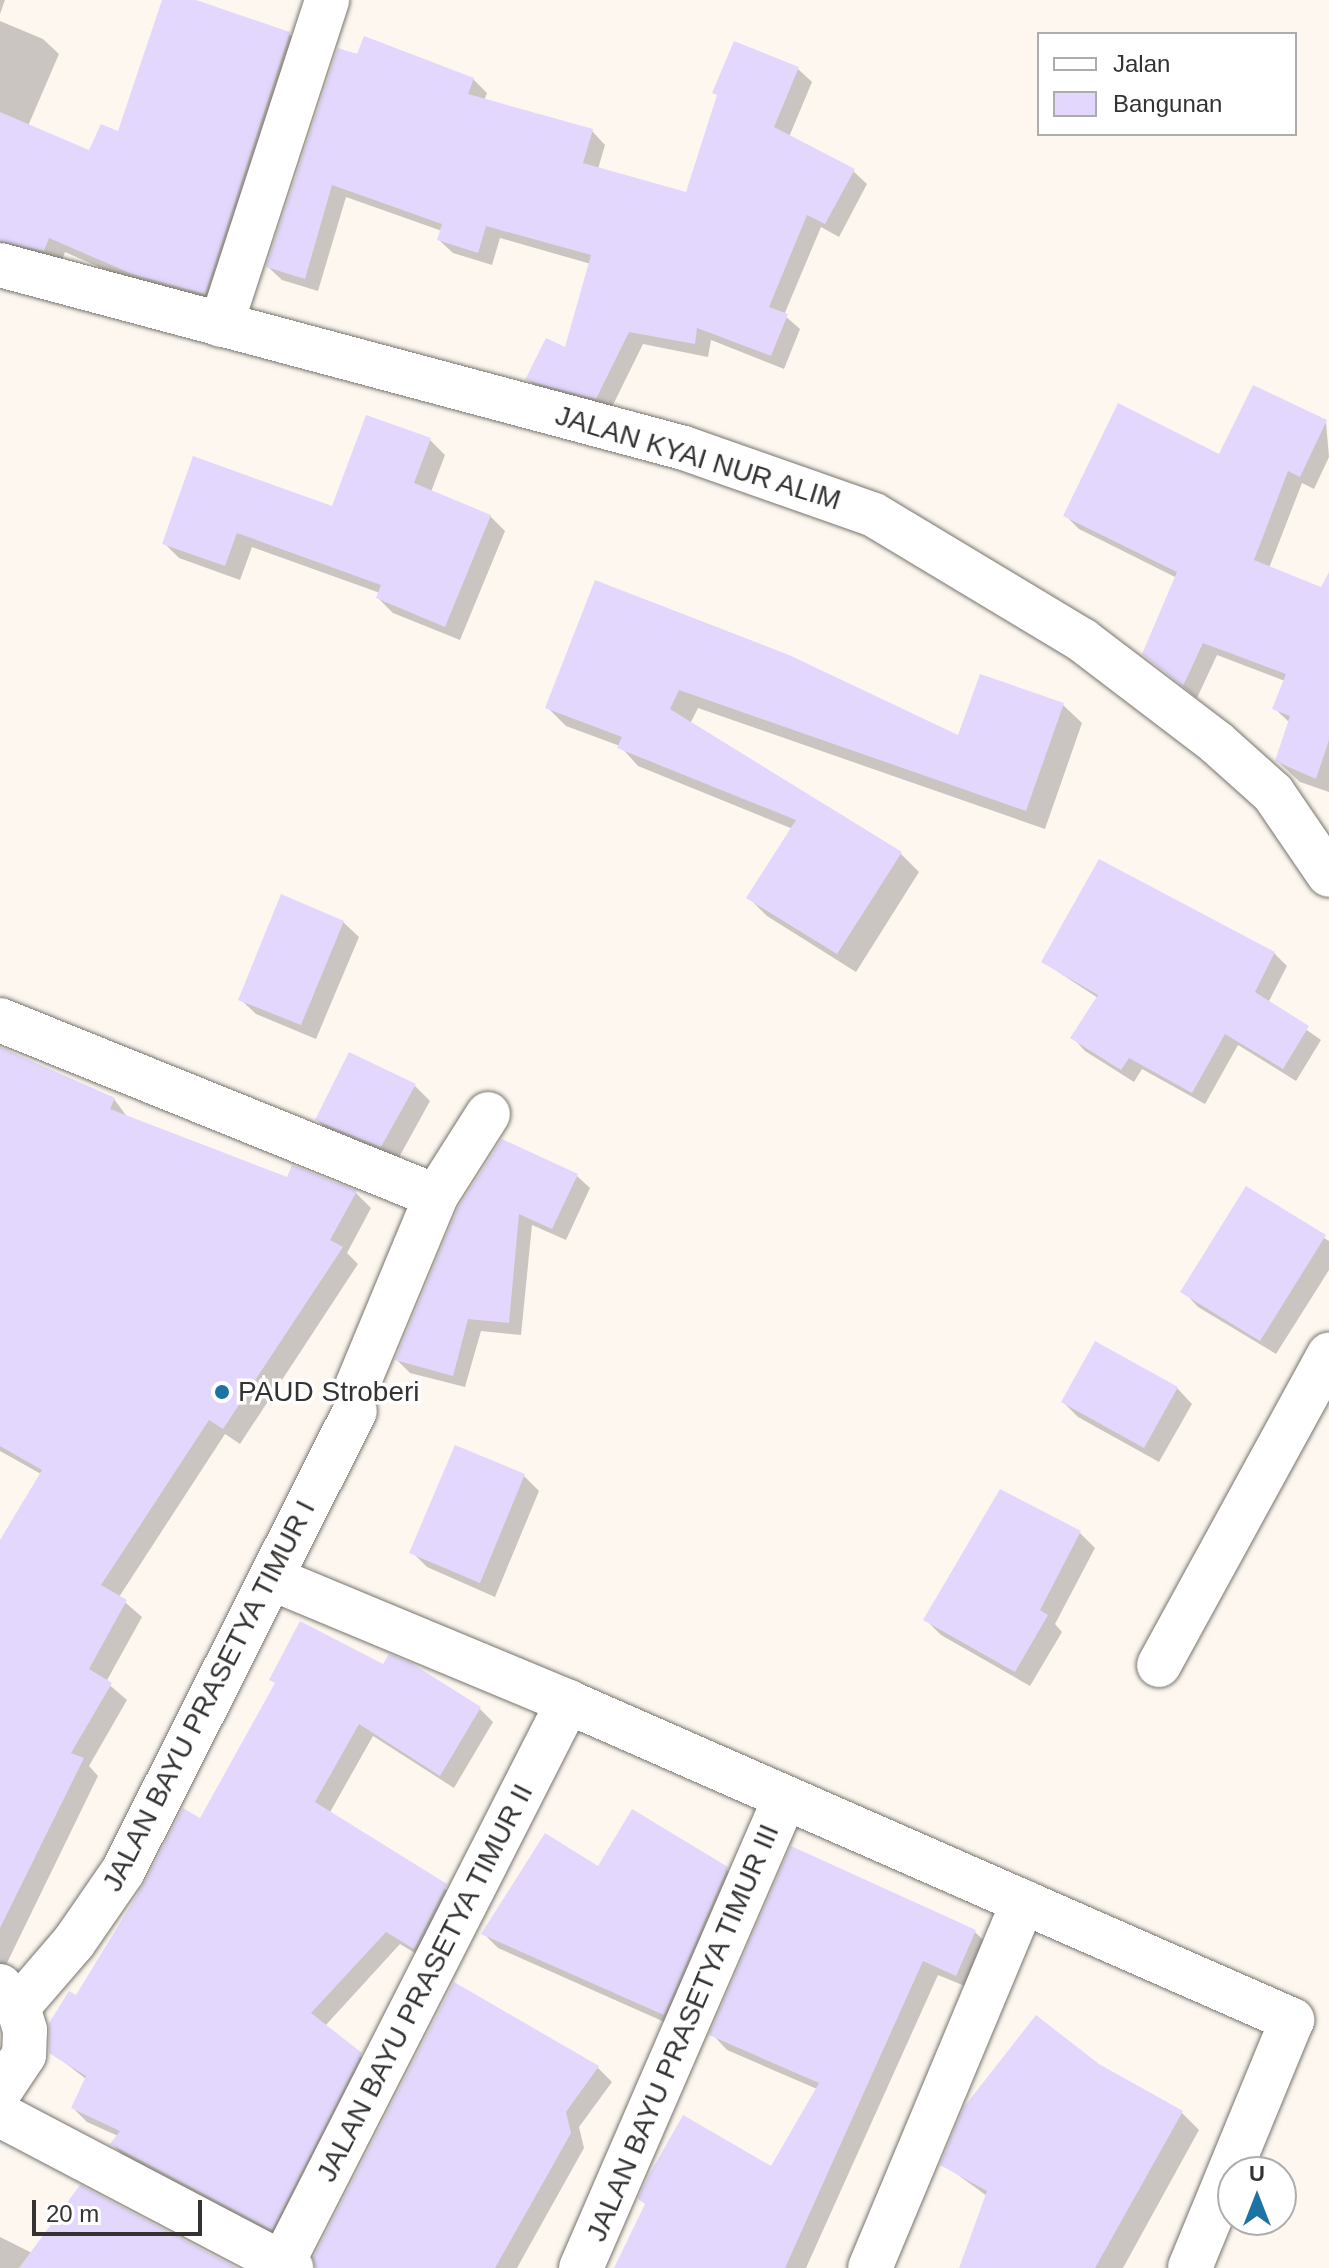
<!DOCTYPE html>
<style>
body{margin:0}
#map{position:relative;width:1329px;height:2268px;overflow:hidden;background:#fdf7f0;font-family:Helvetica,sans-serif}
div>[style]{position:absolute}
.shadow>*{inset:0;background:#0003}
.building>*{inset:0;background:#e4d7fe}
.roads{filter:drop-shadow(0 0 2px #78746d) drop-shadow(0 0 2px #78746d)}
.minor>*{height:44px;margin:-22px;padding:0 22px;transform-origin:22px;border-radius:22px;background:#fff}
.dots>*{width:22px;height:22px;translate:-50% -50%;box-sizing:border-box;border:4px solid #fff;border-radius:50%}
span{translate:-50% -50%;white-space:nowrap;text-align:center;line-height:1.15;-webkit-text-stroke:7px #fff;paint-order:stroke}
.street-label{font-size:28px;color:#353331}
.poi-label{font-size:28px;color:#353331}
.left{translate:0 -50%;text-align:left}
.legend{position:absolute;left:1037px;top:32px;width:260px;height:104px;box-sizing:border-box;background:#fff;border:2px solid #aeadad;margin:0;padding:10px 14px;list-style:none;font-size:24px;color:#353331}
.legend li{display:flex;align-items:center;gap:16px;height:40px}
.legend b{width:40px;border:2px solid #aeadad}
.north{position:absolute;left:1217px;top:2156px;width:80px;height:80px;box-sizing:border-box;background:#fff;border:2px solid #aeadad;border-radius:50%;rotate:0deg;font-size:22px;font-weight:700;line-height:32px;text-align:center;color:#353331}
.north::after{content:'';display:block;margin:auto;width:28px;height:36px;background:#1d73a3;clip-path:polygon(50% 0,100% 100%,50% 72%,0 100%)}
.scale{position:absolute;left:32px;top:2200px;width:170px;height:36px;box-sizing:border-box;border:4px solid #353331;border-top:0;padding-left:10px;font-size:24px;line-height:28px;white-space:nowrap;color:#353331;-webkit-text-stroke:6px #fff;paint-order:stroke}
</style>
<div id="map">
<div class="shadow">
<div style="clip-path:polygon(0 0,5px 0,0 14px)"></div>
<div style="clip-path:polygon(164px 0,189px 0,289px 34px,305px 49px,220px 308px,149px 289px,65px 252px,60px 266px,0 250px,0 21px,43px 39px,59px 54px,28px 126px,90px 153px,119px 134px)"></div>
<div style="clip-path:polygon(339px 50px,473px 79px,487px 93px,484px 101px,592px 131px,605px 145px,598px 169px,687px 195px,798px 69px,812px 82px,789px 137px,853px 171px,867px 184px,839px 237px,821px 227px,784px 315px,800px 329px,784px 369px,711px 340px,708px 357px,643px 344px,610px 411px,541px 393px,528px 379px,566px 350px,591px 264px,500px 238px,492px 265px,453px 253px,439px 240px,442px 231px,346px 197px,318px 291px,282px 280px,268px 267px)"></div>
<div style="clip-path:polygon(1326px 422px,1329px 457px,1314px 489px,1302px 483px,1269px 568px,1329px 592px,1329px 792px,1300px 782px,1277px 761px,1290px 723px,1274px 708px,1285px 681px,1217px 655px,1197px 698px,1144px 654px,1177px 578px,1079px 529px,1065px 515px)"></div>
<div style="clip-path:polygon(430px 440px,445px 455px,431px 492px,490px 516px,505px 531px,460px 640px,393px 613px,378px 598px,380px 593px,252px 547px,240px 580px,179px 558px,164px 543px,333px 508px)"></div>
<div style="clip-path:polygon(596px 582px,960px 738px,981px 676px,1063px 705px,1082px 723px,1045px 829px,698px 708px,690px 724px,900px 853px,919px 872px,856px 972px,767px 916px,749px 898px,793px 829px,638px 766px,620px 746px,566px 726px,547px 707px)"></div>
<div style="clip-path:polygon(343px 922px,359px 937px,316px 1039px,256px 1014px,240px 999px)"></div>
<div style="clip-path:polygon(1274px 953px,1287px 966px,1268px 1003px,1321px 1040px,1296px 1081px,1238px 1045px,1205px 1104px,1142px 1069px,1134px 1082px,1085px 1051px,1073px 1038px,1098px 998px,1043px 962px)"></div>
<div style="clip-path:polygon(0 1049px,114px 1099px,128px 1118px,288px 1179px,356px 1193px,371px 1208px,347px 1253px,358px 1264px,240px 1444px,225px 1434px,119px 1597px,142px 1617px,106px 1682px,127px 1700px,89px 1766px,98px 1776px,5px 1967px,0 1964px,0 1544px,41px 1474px,0 1451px)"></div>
<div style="clip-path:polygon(415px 1086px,430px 1101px,397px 1161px,332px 1135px,317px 1120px)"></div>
<div style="clip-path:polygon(577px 1176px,590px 1188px,566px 1240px,532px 1225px,521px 1335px,481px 1331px,465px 1387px,410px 1373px,397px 1360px,460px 1208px)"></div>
<div style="clip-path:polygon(1247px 1189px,1329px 1241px,1329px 1270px,1276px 1354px,1198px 1307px,1183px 1291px)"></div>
<div style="clip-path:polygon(1177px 1388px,1192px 1404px,1159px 1462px,1078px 1417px,1063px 1402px)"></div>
<div style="clip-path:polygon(524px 1476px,539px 1491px,495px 1597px,427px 1567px,412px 1552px)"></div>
<div style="clip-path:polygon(1001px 1491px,1080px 1533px,1095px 1548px,1055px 1624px,1062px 1632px,1030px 1686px,941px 1635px,926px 1620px)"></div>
<div style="clip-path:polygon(383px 1666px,480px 1709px,493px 1722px,454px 1788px,373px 1736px,329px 1814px,460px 1899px,428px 1961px,400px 1944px,325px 2026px,374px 2068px,285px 2242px,126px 2158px,112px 2144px,118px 2136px,87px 2122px,73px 2108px,86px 2079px,51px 2052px,77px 1998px,201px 1820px)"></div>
<div style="clip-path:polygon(726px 1869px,741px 1883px,678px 2028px,498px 1948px,484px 1934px)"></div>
<div style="clip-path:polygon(975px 1932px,990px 1947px,972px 1989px,938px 1975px,806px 2268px,617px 2268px,771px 2168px,817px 2089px,727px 2050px,712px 2034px)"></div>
<div style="clip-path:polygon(454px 1985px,598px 2068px,612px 2082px,579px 2127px,584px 2148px,517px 2268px,335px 2268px)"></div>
<div style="clip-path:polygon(1098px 2066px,1182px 2113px,1199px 2130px,1123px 2268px,970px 2268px,987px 2196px,943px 2164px)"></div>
<div style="clip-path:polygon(0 2237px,32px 2253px,232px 2268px,0 2268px)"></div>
</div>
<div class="building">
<div style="clip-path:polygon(162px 0,196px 0,290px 32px,205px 294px,132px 274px,49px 238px,44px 251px,0 241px,0 112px,89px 150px,101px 124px,118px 131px)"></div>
<div style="clip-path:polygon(364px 36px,474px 78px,468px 94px,593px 129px,583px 163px,686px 192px,717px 95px,712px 93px,734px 41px,799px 67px,774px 127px,855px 169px,825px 224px,807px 215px,769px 307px,788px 314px,771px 356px,697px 328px,695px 344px,629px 332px,596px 399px,525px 380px,546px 338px,565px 347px,591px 255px,486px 226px,478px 253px,437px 240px,442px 224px,332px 185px,305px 279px,266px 267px,338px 48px,357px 54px)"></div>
<div style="clip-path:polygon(1253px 385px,1327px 420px,1300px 477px,1288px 471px,1254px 560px,1321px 587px,1329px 572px,1329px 740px,1316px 779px,1275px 761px,1290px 716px,1272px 709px,1286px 674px,1203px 643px,1183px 686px,1142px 654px,1177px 572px,1063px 516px,1118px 403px,1219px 454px)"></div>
<div style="clip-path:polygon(366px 415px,431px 438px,414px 483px,491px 515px,445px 627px,376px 598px,381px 585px,237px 533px,225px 566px,162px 544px,193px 456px,332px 506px)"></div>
<div style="clip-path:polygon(595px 580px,789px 655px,958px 735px,980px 674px,1064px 703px,1026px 811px,679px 690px,670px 709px,902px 852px,837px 954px,746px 898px,796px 820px,617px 748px,622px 737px,545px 708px)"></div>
<div style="clip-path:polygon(1099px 859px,1275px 952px,1255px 992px,1309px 1026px,1283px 1069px,1225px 1034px,1192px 1093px,1129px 1058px,1121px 1070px,1070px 1038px,1098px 995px,1041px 962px)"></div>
<div style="clip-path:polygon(281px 894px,344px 921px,301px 1025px,238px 1000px)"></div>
<div style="clip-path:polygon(0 1047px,115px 1098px,110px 1109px,287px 1177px,292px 1165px,357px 1191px,330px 1240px,343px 1247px,223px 1429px,209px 1420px,101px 1585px,127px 1600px,89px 1669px,112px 1683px,71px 1753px,84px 1758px,0 1928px,0 1540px,42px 1470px,0 1446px)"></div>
<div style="clip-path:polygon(349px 1052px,416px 1084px,381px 1147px,315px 1120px)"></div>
<div style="clip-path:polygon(502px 1139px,578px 1174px,552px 1229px,519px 1214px,509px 1323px,468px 1319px,453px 1376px,395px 1360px,458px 1208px)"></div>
<div style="clip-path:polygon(1246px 1186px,1326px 1235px,1260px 1341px,1180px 1292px)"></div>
<div style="clip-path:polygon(1095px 1341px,1178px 1387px,1144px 1448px,1061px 1402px)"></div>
<div style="clip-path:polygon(455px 1445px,525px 1474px,480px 1583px,409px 1553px)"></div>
<div style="clip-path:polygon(1000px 1489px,1081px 1531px,1040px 1610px,1048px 1615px,1015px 1672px,923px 1620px)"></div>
<div style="clip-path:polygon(300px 1621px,383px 1664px,389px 1654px,411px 1663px,481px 1707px,440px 1776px,359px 1724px,315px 1802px,447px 1884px,414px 1949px,386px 1932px,311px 2013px,362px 2053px,272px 2230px,110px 2144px,120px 2131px,71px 2108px,86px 2076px,49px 2053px,49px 2023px,69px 1991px,76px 1995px,145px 1882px,183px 1808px,200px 1818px,275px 1683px,269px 1680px)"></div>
<div style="clip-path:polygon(632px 1809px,728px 1867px,664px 2015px,481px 1934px,545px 1833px,598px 1866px)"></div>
<div style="clip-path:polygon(791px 1846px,976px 1930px,956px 1976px,923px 1961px,785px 2268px,614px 2268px,645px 2204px,638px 2199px,649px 2175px,683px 2115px,771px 2166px,819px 2083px,709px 2035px)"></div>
<div style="clip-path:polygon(454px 1982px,599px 2066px,566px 2112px,571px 2133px,495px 2268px,316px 2268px,313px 2258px)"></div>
<div style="clip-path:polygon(1036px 2015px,1099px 2064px,1183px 2111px,1095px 2268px,959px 2268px,987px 2191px,940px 2165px,964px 2107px)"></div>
<div style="clip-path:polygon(80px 2185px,237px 2268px,19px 2268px)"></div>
</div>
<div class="roads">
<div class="minor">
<div style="left:0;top:265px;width:708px;rotate:14.98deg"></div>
<div style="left:684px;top:448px;width:201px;rotate:19.4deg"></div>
<div style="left:874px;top:515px;width:243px;rotate:31deg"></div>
<div style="left:1082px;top:640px;width:170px;rotate:37.3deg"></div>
<div style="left:1217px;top:743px;width:75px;rotate:41.8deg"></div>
<div style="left:1273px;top:793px;width:99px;rotate:55.7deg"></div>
<div style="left:221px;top:325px;width:342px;rotate:-71.9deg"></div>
<div style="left:0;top:1020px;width:470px;rotate:22deg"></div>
<div style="left:357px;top:1386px;width:206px;rotate:-67.4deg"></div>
<div style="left:436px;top:1196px;width:97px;rotate:-57.6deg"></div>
<div style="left:273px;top:1579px;width:320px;rotate:22.6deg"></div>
<div style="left:568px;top:1702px;width:791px;rotate:23.71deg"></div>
<div style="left:1292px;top:2020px;width:268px;rotate:112.4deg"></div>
<div style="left:1159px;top:1665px;width:354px;rotate:-61.3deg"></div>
<div style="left:0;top:1986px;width:28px;rotate:49deg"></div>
<div style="left:18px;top:2007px;width:24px;rotate:73deg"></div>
<div style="left:25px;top:2030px;width:25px;rotate:92deg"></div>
<div style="left:24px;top:2055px;width:43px;rotate:123.7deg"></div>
<div style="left:18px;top:2007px;width:86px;rotate:-49.3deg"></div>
<div style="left:74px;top:1942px;width:86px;rotate:-55.4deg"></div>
<div style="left:123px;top:1871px;width:515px;rotate:-63.24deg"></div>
<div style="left:0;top:2115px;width:329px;rotate:27.7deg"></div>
<div style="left:282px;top:2264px;width:631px;rotate:-63.03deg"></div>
<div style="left:581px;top:2268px;width:512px;rotate:-66.54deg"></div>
<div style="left:870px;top:2268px;width:397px;rotate:-67.3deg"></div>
</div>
</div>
<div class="dots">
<div style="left:222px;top:1392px;background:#1d73a3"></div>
</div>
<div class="street-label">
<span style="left:698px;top:458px;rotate:17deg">JALAN KYAI NUR ALIM</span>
<span style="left:209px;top:1696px;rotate:-63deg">JALAN BAYU PRASETYA TIMUR I</span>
<span style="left:425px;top:1983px;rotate:-63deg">JALAN BAYU PRASETYA TIMUR II</span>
<span style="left:683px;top:2033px;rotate:-67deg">JALAN BAYU PRASETYA TIMUR III</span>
</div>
<div class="poi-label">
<span class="left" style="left:238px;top:1392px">PAUD Stroberi</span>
</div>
<ul class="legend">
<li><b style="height:10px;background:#fff"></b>Jalan</li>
<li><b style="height:22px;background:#e4d7fe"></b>Bangunan</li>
</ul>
<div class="north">U</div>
<div class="scale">20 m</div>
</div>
